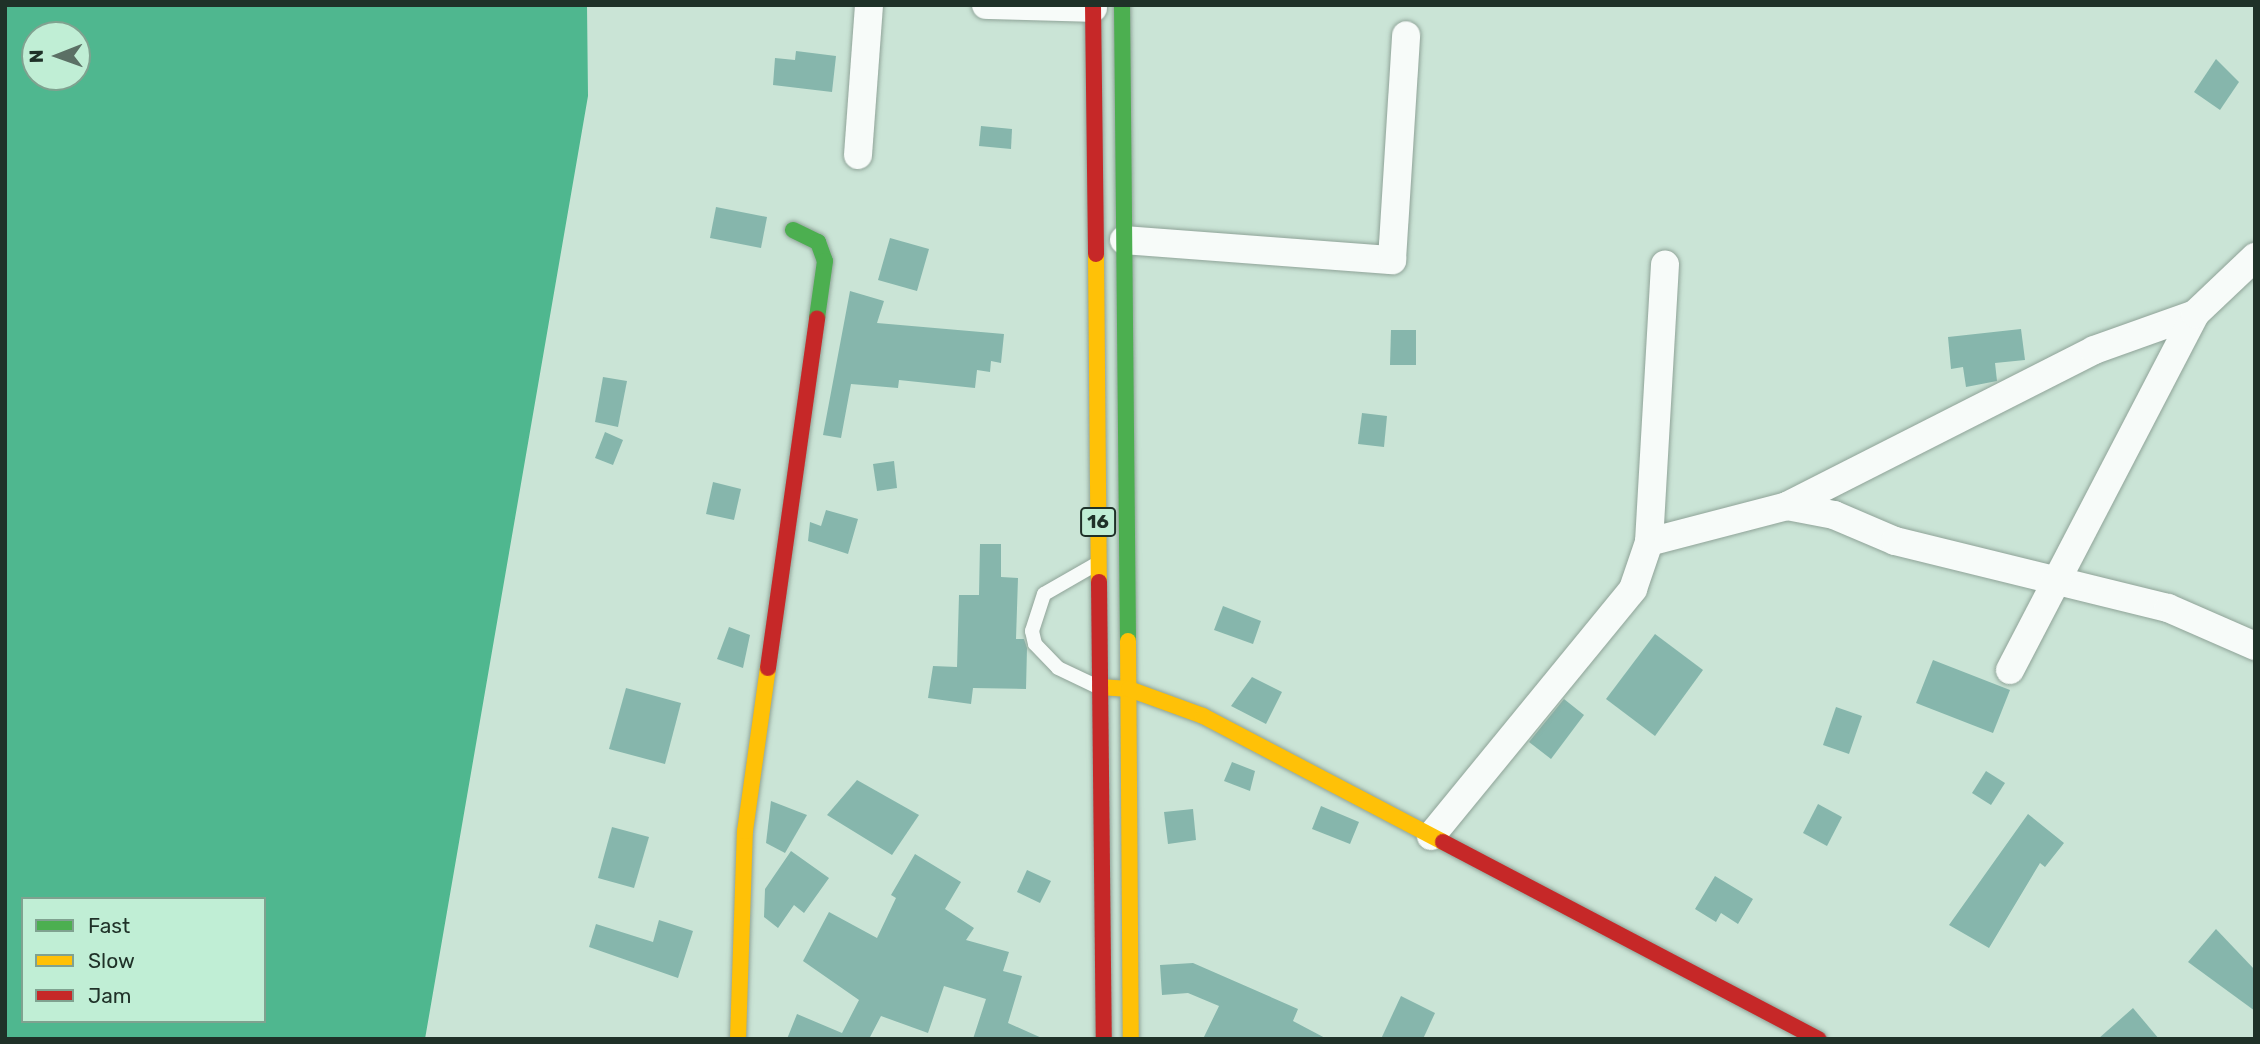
<!DOCTYPE html>
<style>
body{margin:0}
#map{position:relative;width:2260px;height:1044px;overflow:hidden;background:#cae4d6;font-family:Rubik,sans-serif}
div>[style]{position:absolute}
.water>*{inset:0;background:#4fb78f}
.building>*{inset:0;background:#86b6ac}
.roads{filter:drop-shadow(0 0 2px #8fa398) drop-shadow(0 0 2px #8fa398)}
.lane>*{height:14px;margin:-7px;padding:0 7px;transform-origin:7px;border-radius:7px;background:#f7fbf9}
.street>*{height:28px;margin:-14px;padding:0 14px;transform-origin:14px;border-radius:14px;background:#f7fbf9}
.fast>*{height:16px;margin:-8px;padding:0 8px;transform-origin:8px;border-radius:8px;background:#4caf50}
.slow>*{height:16px;margin:-8px;padding:0 8px;transform-origin:8px;border-radius:8px;background:#ffc107}
.jam>*{height:16px;margin:-8px;padding:0 8px;transform-origin:8px;border-radius:8px;background:#c62828}
span{translate:-50% -50%;white-space:nowrap;text-align:center;line-height:1.15;-webkit-text-stroke:5px #c0eed5;paint-order:stroke}
.shield-label span{padding:2px 5px;background:#c0eed5;border:2px solid;border-radius:5px;-webkit-text-stroke-width:0}
.shield-label{font-size:19px;color:#1f3128;font-weight:700}
.frame{position:absolute;inset:0;border:7px solid #1f3128;pointer-events:none}
.legend{position:absolute;left:21px;top:897px;width:245px;height:126px;box-sizing:border-box;background:#c0eed5;border:2px solid #80a290;margin:0;padding:9px 12px;list-style:none;font-size:21px;color:#1f3128}
.legend li{display:flex;align-items:center;gap:14px;height:35px}
.legend b{width:35px;border:2px solid #80a290}
.north{position:absolute;left:21px;top:21px;width:70px;height:70px;box-sizing:border-box;background:#c0eed5;border:2px solid #80a290;border-radius:50%;rotate:269deg;font-size:19px;font-weight:700;line-height:28px;text-align:center;color:#1f3128}
.north::after{content:'';display:block;margin:auto;width:24px;height:32px;background:#5b7065;clip-path:polygon(50% 0,100% 100%,50% 72%,0 100%)}
</style>
<div id="map">
<div class="water">
<div style="clip-path:polygon(evenodd,5px 5px,587px 5px,588px 96px,425px 1039px,5px 1039px,5px 5px,35px 35px,77px 35px,77px 77px,35px 77px,35px 35px,5px 5px,23px 899px,264px 899px,264px 1021px,23px 1021px,23px 899px)"></div>
</div>
<div class="building">
<div style="clip-path:polygon(796px 51px,836px 56px,832px 92px,773px 85px,775px 58px,795px 60px)"></div>
<div style="clip-path:polygon(2216px 59px,2239px 82px,2220px 110px,2194px 92px)"></div>
<div style="clip-path:polygon(981px 126px,1012px 129px,1011px 149px,979px 146px)"></div>
<div style="clip-path:polygon(716px 207px,767px 217px,761px 248px,710px 238px)"></div>
<div style="clip-path:polygon(890px 238px,929px 249px,917px 291px,878px 280px)"></div>
<div style="clip-path:polygon(850px 291px,884px 301px,877px 323px,1004px 334px,1001px 363px,991px 361px,990px 372px,977px 370px,975px 388px,899px 380px,898px 388px,851px 384px,841px 438px,823px 435px)"></div>
<div style="clip-path:polygon(2021px 329px,2025px 360px,1995px 363px,1997px 381px,1966px 387px,1963px 367px,1951px 369px,1948px 337px)"></div>
<div style="clip-path:polygon(1391px 330px,1416px 330px,1416px 365px,1390px 365px)"></div>
<div style="clip-path:polygon(603px 377px,627px 381px,618px 427px,595px 422px)"></div>
<div style="clip-path:polygon(1362px 413px,1387px 416px,1384px 447px,1358px 444px)"></div>
<div style="clip-path:polygon(605px 432px,623px 440px,613px 465px,595px 458px)"></div>
<div style="clip-path:polygon(894px 461px,897px 488px,877px 491px,873px 464px)"></div>
<div style="clip-path:polygon(713px 482px,741px 489px,734px 520px,706px 514px)"></div>
<div style="clip-path:polygon(826px 510px,858px 519px,848px 554px,808px 541px,810px 522px,821px 526px)"></div>
<div style="clip-path:polygon(980px 544px,1001px 544px,1001px 577px,1018px 578px,1016px 639px,1024px 639px,1027px 648px,1026px 689px,973px 688px,971px 704px,928px 698px,933px 666px,957px 667px,959px 595px,979px 595px)"></div>
<div style="clip-path:polygon(1223px 606px,1261px 621px,1253px 644px,1214px 630px)"></div>
<div style="clip-path:polygon(729px 627px,750px 635px,743px 668px,717px 659px)"></div>
<div style="clip-path:polygon(1655px 634px,1703px 670px,1655px 736px,1606px 699px)"></div>
<div style="clip-path:polygon(1933px 660px,2010px 690px,1993px 733px,1916px 703px)"></div>
<div style="clip-path:polygon(1252px 677px,1282px 692px,1266px 724px,1231px 706px)"></div>
<div style="clip-path:polygon(626px 688px,681px 703px,665px 764px,609px 749px)"></div>
<div style="clip-path:polygon(1564px 699px,1584px 715px,1551px 759px,1529px 742px)"></div>
<div style="clip-path:polygon(1836px 707px,1862px 716px,1849px 754px,1823px 745px)"></div>
<div style="clip-path:polygon(1232px 762px,1255px 771px,1250px 791px,1224px 781px)"></div>
<div style="clip-path:polygon(1986px 771px,2005px 783px,1991px 805px,1972px 793px)"></div>
<div style="clip-path:polygon(857px 780px,919px 815px,892px 855px,827px 815px)"></div>
<div style="clip-path:polygon(771px 801px,807px 815px,785px 853px,766px 843px)"></div>
<div style="clip-path:polygon(1818px 804px,1842px 817px,1827px 846px,1803px 833px)"></div>
<div style="clip-path:polygon(1321px 806px,1359px 822px,1350px 844px,1312px 829px)"></div>
<div style="clip-path:polygon(1193px 809px,1196px 840px,1168px 844px,1164px 812px)"></div>
<div style="clip-path:polygon(2028px 814px,2064px 843px,2045px 867px,2040px 863px,1989px 948px,1949px 925px)"></div>
<div style="clip-path:polygon(612px 827px,649px 837px,634px 888px,598px 878px)"></div>
<div style="clip-path:polygon(791px 851px,829px 878px,804px 913px,794px 905px,778px 928px,764px 917px,765px 889px)"></div>
<div style="clip-path:polygon(915px 854px,961px 882px,945px 909px,974px 928px,966px 940px,1009px 952px,1003px 971px,1022px 976px,1008px 1023px,1044px 1039px,973px 1039px,986px 999px,944px 986px,928px 1033px,881px 1016px,869px 1039px,787px 1039px,797px 1014px,842px 1033px,859px 1000px,803px 961px,829px 912px,877px 938px,896px 898px,891px 895px)"></div>
<div style="clip-path:polygon(1027px 870px,1051px 881px,1040px 903px,1017px 892px)"></div>
<div style="clip-path:polygon(1715px 876px,1753px 899px,1738px 924px,1721px 913px,1716px 922px,1695px 909px)"></div>
<div style="clip-path:polygon(659px 920px,693px 931px,678px 978px,589px 947px,596px 924px,653px 942px)"></div>
<div style="clip-path:polygon(2216px 929px,2255px 970px,2255px 1011px,2188px 962px)"></div>
<div style="clip-path:polygon(1193px 963px,1298px 1009px,1293px 1021px,1327px 1039px,1203px 1039px,1219px 1006px,1188px 993px,1162px 995px,1160px 965px)"></div>
<div style="clip-path:polygon(1401px 996px,1435px 1013px,1423px 1039px,1381px 1039px)"></div>
<div style="clip-path:polygon(2133px 1008px,2159px 1039px,2098px 1039px)"></div>
</div>
<div class="roads">
<div class="lane">
<div style="left:1098px;top:563px;width:62px;rotate:150.1deg"></div>
<div style="left:1044px;top:594px;width:39px;rotate:108deg"></div>
<div style="left:1032px;top:631px;width:13px;rotate:77deg"></div>
<div style="left:1035px;top:644px;width:33px;rotate:46deg"></div>
<div style="left:1058px;top:668px;width:44px;rotate:25.4deg"></div>
</div>
<div class="street">
<div style="left:986px;top:5px;width:107px;rotate:1.6deg"></div>
<div style="left:858px;top:155px;width:150px;rotate:-85.8deg"></div>
<div style="left:1124px;top:240px;width:269px;rotate:4.3deg"></div>
<div style="left:1392px;top:260px;width:225px;rotate:-86.4deg"></div>
<div style="left:1787px;top:506px;width:344px;rotate:-26.9deg"></div>
<div style="left:2094px;top:350px;width:107px;rotate:-19.6deg"></div>
<div style="left:1649px;top:542px;width:143px;rotate:-14.6deg"></div>
<div style="left:1787px;top:506px;width:48px;rotate:10.8deg"></div>
<div style="left:1834px;top:515px;width:66px;rotate:23.1deg"></div>
<div style="left:1895px;top:541px;width:281px;rotate:13.8deg"></div>
<div style="left:2168px;top:608px;width:95px;rotate:23.6deg"></div>
<div style="left:2010px;top:670px;width:401px;rotate:-62.5deg"></div>
<div style="left:2195px;top:314px;width:83px;rotate:-43.5deg"></div>
<div style="left:1431px;top:836px;width:319px;rotate:-50.7deg"></div>
<div style="left:1633px;top:589px;width:50px;rotate:-71.2deg"></div>
<div style="left:1649px;top:542px;width:278px;rotate:-86.7deg"></div>
</div>
<div class="fast">
<div style="left:1122px;top:5px;width:636px;rotate:89.46deg"></div>
<div style="left:793px;top:230px;width:28px;rotate:26deg"></div>
<div style="left:818px;top:242px;width:20px;rotate:70deg"></div>
<div style="left:825px;top:261px;width:58px;rotate:98deg"></div>
</div>
<div class="slow">
<div style="left:1096px;top:254px;width:328px;rotate:89.5deg"></div>
<div style="left:1128px;top:641px;width:398px;rotate:89.6deg"></div>
<div style="left:1100px;top:687px;width:29px;rotate:4deg"></div>
<div style="left:1129px;top:689px;width:79px;rotate:20deg"></div>
<div style="left:1203px;top:716px;width:271px;rotate:27.7deg"></div>
<div style="left:738px;top:1039px;width:208px;rotate:-88.1deg"></div>
<div style="left:745px;top:831px;width:165px;rotate:-82deg"></div>
</div>
<div class="jam">
<div style="left:1093px;top:5px;width:249px;rotate:89.3deg"></div>
<div style="left:1099px;top:582px;width:457px;rotate:89.4deg"></div>
<div style="left:768px;top:668px;width:353px;rotate:-82deg"></div>
<div style="left:1443px;top:842px;width:424px;rotate:27.7deg"></div>
</div>
</div>
<div class="shield-label">
<span style="left:1098px;top:522px">16</span>
</div>
<div class="frame"></div>
<ul class="legend">
<li><b style="height:9px;background:#4caf50"></b>Fast</li>
<li><b style="height:9px;background:#ffc107"></b>Slow</li>
<li><b style="height:9px;background:#c62828"></b>Jam</li>
</ul>
<div class="north">N</div>
</div>
